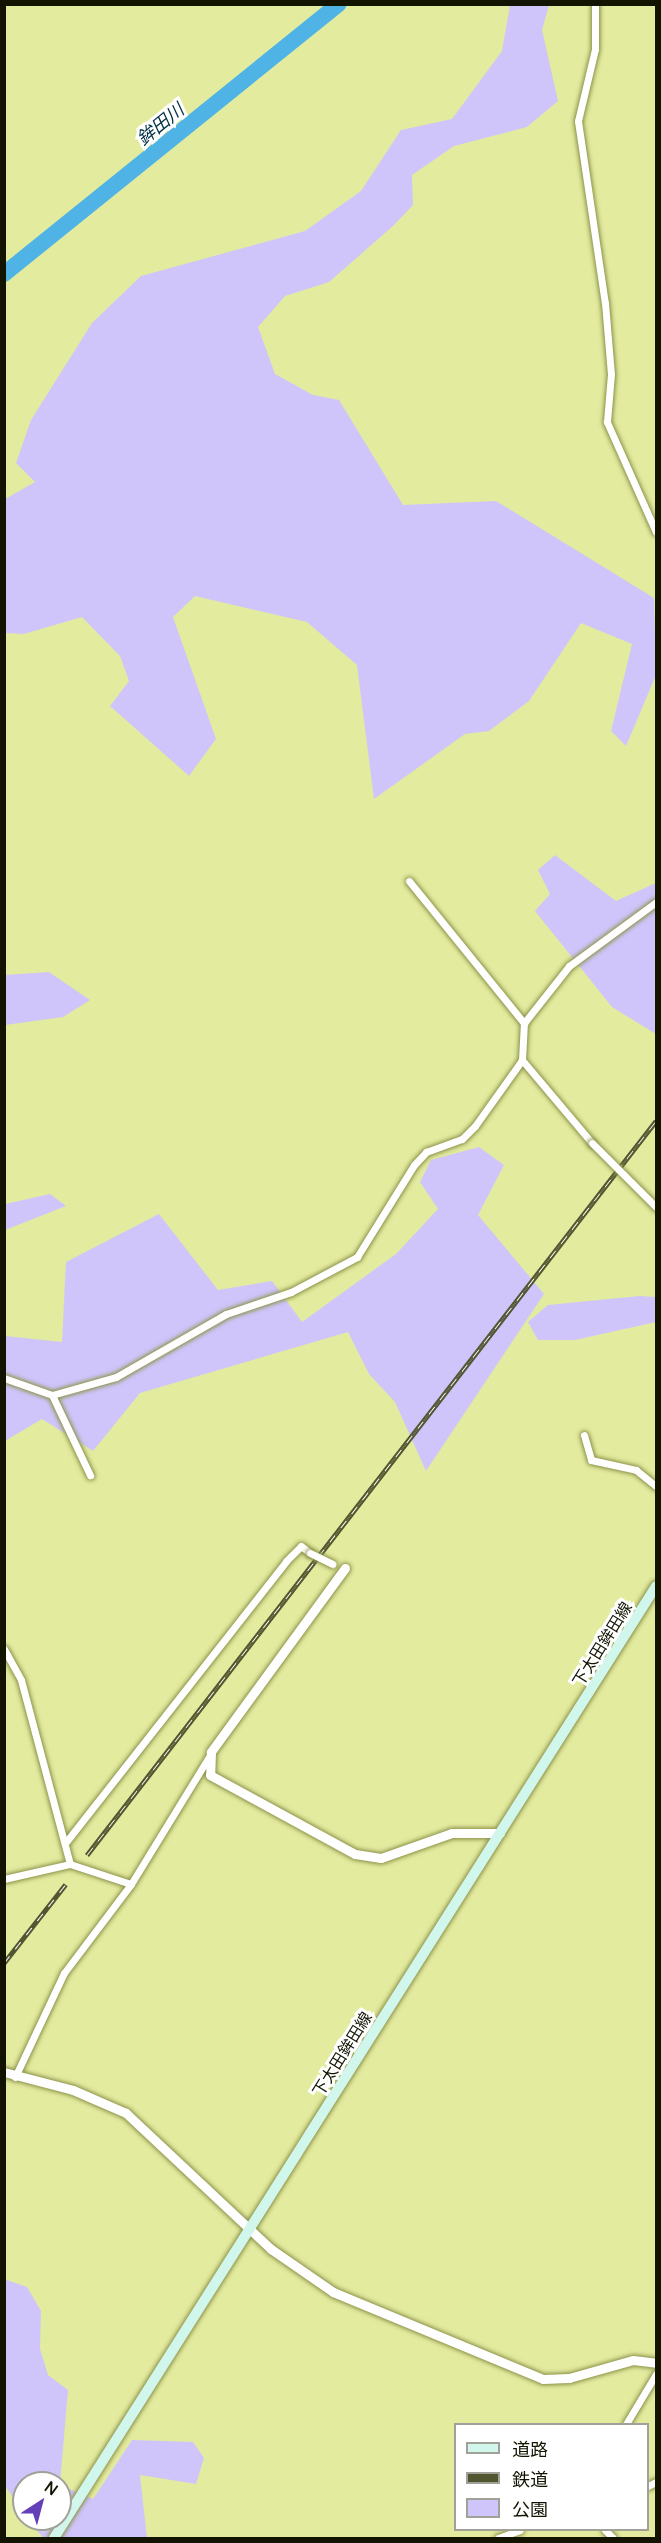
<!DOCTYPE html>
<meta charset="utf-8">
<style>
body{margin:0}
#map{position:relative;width:661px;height:2543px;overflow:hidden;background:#e3eb9f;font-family:Manrope,"Noto Sans JP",sans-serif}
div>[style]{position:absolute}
.green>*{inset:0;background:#cfc5fb}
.river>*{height:16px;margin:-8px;padding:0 8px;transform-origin:8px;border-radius:8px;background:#4fb4e5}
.roads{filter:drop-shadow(0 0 2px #8d934a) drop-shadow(0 0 2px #8d934a)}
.minor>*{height:7px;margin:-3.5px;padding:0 3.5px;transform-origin:3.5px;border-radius:3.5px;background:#fff}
.tertiary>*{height:9px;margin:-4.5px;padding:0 4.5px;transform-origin:4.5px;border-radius:4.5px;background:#fff}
.secondary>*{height:10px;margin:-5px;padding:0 5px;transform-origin:5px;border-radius:5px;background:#d1f6ec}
.rail>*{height:5px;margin-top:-2.5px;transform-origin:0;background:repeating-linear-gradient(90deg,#fff 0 9px,#515530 0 18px);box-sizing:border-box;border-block:2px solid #515530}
.bridges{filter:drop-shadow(0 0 2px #8d934a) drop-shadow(0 0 2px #8d934a)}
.minor-bridge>*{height:7px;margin:-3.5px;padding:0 3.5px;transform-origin:3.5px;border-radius:3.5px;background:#fff}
span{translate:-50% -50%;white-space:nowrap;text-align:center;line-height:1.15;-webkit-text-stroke:6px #fff;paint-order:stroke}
.street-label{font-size:16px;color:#121400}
.water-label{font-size:18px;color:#043246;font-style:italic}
.frame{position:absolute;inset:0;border:6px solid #121400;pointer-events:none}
.legend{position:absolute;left:454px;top:2423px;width:195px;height:108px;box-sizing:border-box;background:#fff;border:2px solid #a0a199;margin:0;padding:8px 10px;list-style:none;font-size:18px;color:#121400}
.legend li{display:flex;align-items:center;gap:12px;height:30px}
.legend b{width:30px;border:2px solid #a0a199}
.north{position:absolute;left:12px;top:2471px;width:60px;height:60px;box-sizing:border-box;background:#fff;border:2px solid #a0a199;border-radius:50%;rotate:36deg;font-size:16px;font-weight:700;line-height:24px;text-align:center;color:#121400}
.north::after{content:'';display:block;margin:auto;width:21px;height:27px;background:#653fb7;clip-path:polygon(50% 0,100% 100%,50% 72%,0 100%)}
</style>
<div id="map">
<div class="green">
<div style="clip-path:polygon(510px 5px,549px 5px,542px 30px,558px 101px,527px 127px,454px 146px,412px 175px,413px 205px,393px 226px,329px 282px,285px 296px,258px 327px,275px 374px,313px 395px,339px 400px,403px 505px,496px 501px,654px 598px,656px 675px,626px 746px,611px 731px,632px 644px,581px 623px,529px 701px,489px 731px,465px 734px,374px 799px,357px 665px,307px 622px,195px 596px,173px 617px,216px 739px,189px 776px,110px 706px,129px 681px,120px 656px,82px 617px,24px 634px,5px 633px,5px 499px,35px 482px,16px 463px,31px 420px,92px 323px,141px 276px,305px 231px,361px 191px,401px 130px,452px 119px,502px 51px)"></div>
<div style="clip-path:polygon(555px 855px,616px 901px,656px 883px,656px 1034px,612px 1007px,535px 911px,550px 894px,538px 870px)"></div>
<div style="clip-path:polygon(49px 972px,90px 1000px,63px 1017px,5px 1025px,5px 975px)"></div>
<div style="clip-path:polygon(479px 1147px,504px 1165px,478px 1215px,544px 1294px,426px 1471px,395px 1402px,369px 1374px,348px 1332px,140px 1393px,93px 1451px,42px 1419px,5px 1441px,5px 1336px,62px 1342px,66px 1262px,159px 1214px,218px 1290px,272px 1281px,302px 1322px,396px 1254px,438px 1209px,420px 1182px,431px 1160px)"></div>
<div style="clip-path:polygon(50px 1194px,66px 1206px,5px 1230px,5px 1204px)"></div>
<div style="clip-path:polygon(640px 1296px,656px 1297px,656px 1322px,575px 1340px,538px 1340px,528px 1322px,548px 1305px)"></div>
<div style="clip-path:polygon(4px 2279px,27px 2287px,41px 2311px,40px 2349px,48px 2375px,68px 2390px,60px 2483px,24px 2483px,24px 2513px,5px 2486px)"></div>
<div style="clip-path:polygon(132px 2440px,193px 2442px,204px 2458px,196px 2484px,140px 2475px,147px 2538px,43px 2538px,28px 2519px,60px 2519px,60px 2485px,93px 2499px)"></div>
</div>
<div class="river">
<div style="left:4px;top:274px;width:430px;rotate:-38.9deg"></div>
</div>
<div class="roads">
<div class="minor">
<div style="left:595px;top:4px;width:45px;rotate:90deg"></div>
<div style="left:595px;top:49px;width:74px;rotate:103.3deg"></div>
<div style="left:578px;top:121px;width:184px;rotate:81.6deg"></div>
<div style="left:605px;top:303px;width:71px;rotate:85.2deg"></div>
<div style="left:611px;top:374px;width:48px;rotate:94.8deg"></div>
<div style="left:607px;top:422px;width:120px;rotate:66deg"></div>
<div style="left:409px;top:881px;width:183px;rotate:51deg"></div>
<div style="left:522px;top:1060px;width:109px;rotate:49.9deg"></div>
<div style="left:4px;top:1378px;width:51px;rotate:19.5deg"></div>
<div style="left:52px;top:1395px;width:89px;rotate:64.6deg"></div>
<div style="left:52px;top:1395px;width:66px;rotate:-15.7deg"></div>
<div style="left:116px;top:1377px;width:127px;rotate:-29.8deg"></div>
<div style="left:226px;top:1314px;width:69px;rotate:-18.7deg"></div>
<div style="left:291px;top:1292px;width:75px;rotate:-27.9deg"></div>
<div style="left:357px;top:1257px;width:108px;rotate:-58.2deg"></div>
<div style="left:414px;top:1165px;width:18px;rotate:-47deg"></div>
<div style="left:426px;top:1152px;width:38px;rotate:-20deg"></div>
<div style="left:462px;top:1139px;width:18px;rotate:-45deg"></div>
<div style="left:475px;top:1126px;width:81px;rotate:-54.5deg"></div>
<div style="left:522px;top:1060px;width:37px;rotate:-87deg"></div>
<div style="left:524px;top:1023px;width:73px;rotate:-51.7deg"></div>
<div style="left:569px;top:966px;width:108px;rotate:-36.3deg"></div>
<div style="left:584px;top:1435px;width:26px;rotate:74deg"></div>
<div style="left:591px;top:1460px;width:46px;rotate:12.5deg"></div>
<div style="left:636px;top:1470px;width:26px;rotate:39deg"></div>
<div style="left:4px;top:1649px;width:35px;rotate:61deg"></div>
<div style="left:21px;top:1680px;width:190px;rotate:75.1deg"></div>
<div style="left:66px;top:1842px;width:357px;rotate:-51.9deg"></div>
<div style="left:286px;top:1561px;width:21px;rotate:-45deg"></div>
<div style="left:301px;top:1546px;width:11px;rotate:38deg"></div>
<div style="left:4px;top:1879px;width:68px;rotate:-12.8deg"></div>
<div style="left:70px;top:1864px;width:64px;rotate:18.2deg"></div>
<div style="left:15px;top:2077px;width:115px;rotate:-64.8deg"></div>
<div style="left:64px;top:1973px;width:111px;rotate:-53deg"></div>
<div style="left:131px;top:1884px;width:151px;rotate:-58.5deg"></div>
<div style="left:626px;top:2424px;width:58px;rotate:-59deg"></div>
<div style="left:648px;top:2486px;width:9px;rotate:-27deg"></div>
<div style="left:605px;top:2530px;width:11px;rotate:45deg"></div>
<div style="left:498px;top:2538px;width:23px;rotate:-20deg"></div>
</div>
<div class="tertiary">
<div style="left:345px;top:1568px;width:228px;rotate:126.1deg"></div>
<div style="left:211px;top:1752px;width:23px;rotate:92deg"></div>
<div style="left:210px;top:1775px;width:165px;rotate:28.6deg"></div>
<div style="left:355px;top:1854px;width:26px;rotate:9deg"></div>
<div style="left:381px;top:1858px;width:75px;rotate:-19.4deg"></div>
<div style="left:452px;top:1833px;width:48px"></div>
<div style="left:4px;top:2072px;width:71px;rotate:14.6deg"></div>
<div style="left:73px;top:2090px;width:58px;rotate:23.5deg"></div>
<div style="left:126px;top:2113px;width:199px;rotate:43.2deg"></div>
<div style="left:271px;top:2249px;width:75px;rotate:34.7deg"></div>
<div style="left:333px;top:2292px;width:227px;rotate:22.5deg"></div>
<div style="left:543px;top:2379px;width:26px;rotate:-2deg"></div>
<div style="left:569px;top:2378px;width:66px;rotate:-15.7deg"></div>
<div style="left:633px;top:2360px;width:23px;rotate:7deg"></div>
</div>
<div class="secondary">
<div style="left:54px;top:2538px;width:1126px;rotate:-57.69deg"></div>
</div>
</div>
<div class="rail">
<div style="left:87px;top:1855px;width:929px;rotate:-52.22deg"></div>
<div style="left:4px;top:1963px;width:100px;rotate:-51.9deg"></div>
</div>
<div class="bridges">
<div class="minor-bridge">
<div style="left:592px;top:1143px;width:91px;rotate:45deg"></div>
<div style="left:310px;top:1553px;width:25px;rotate:26deg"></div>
</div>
</div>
<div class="street-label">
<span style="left:602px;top:1644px;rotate:-58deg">下太田鉾田線</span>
<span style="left:342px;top:2054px;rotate:-58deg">下太田鉾田線</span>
</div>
<div class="water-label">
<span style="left:160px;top:124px;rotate:-39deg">鉾田川</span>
</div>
<div class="frame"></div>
<ul class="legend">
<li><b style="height:8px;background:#d1f6ec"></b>道路</li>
<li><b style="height:8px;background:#515530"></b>鉄道</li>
<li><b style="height:16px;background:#cfc5fb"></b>公園</li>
</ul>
<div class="north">N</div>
</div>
